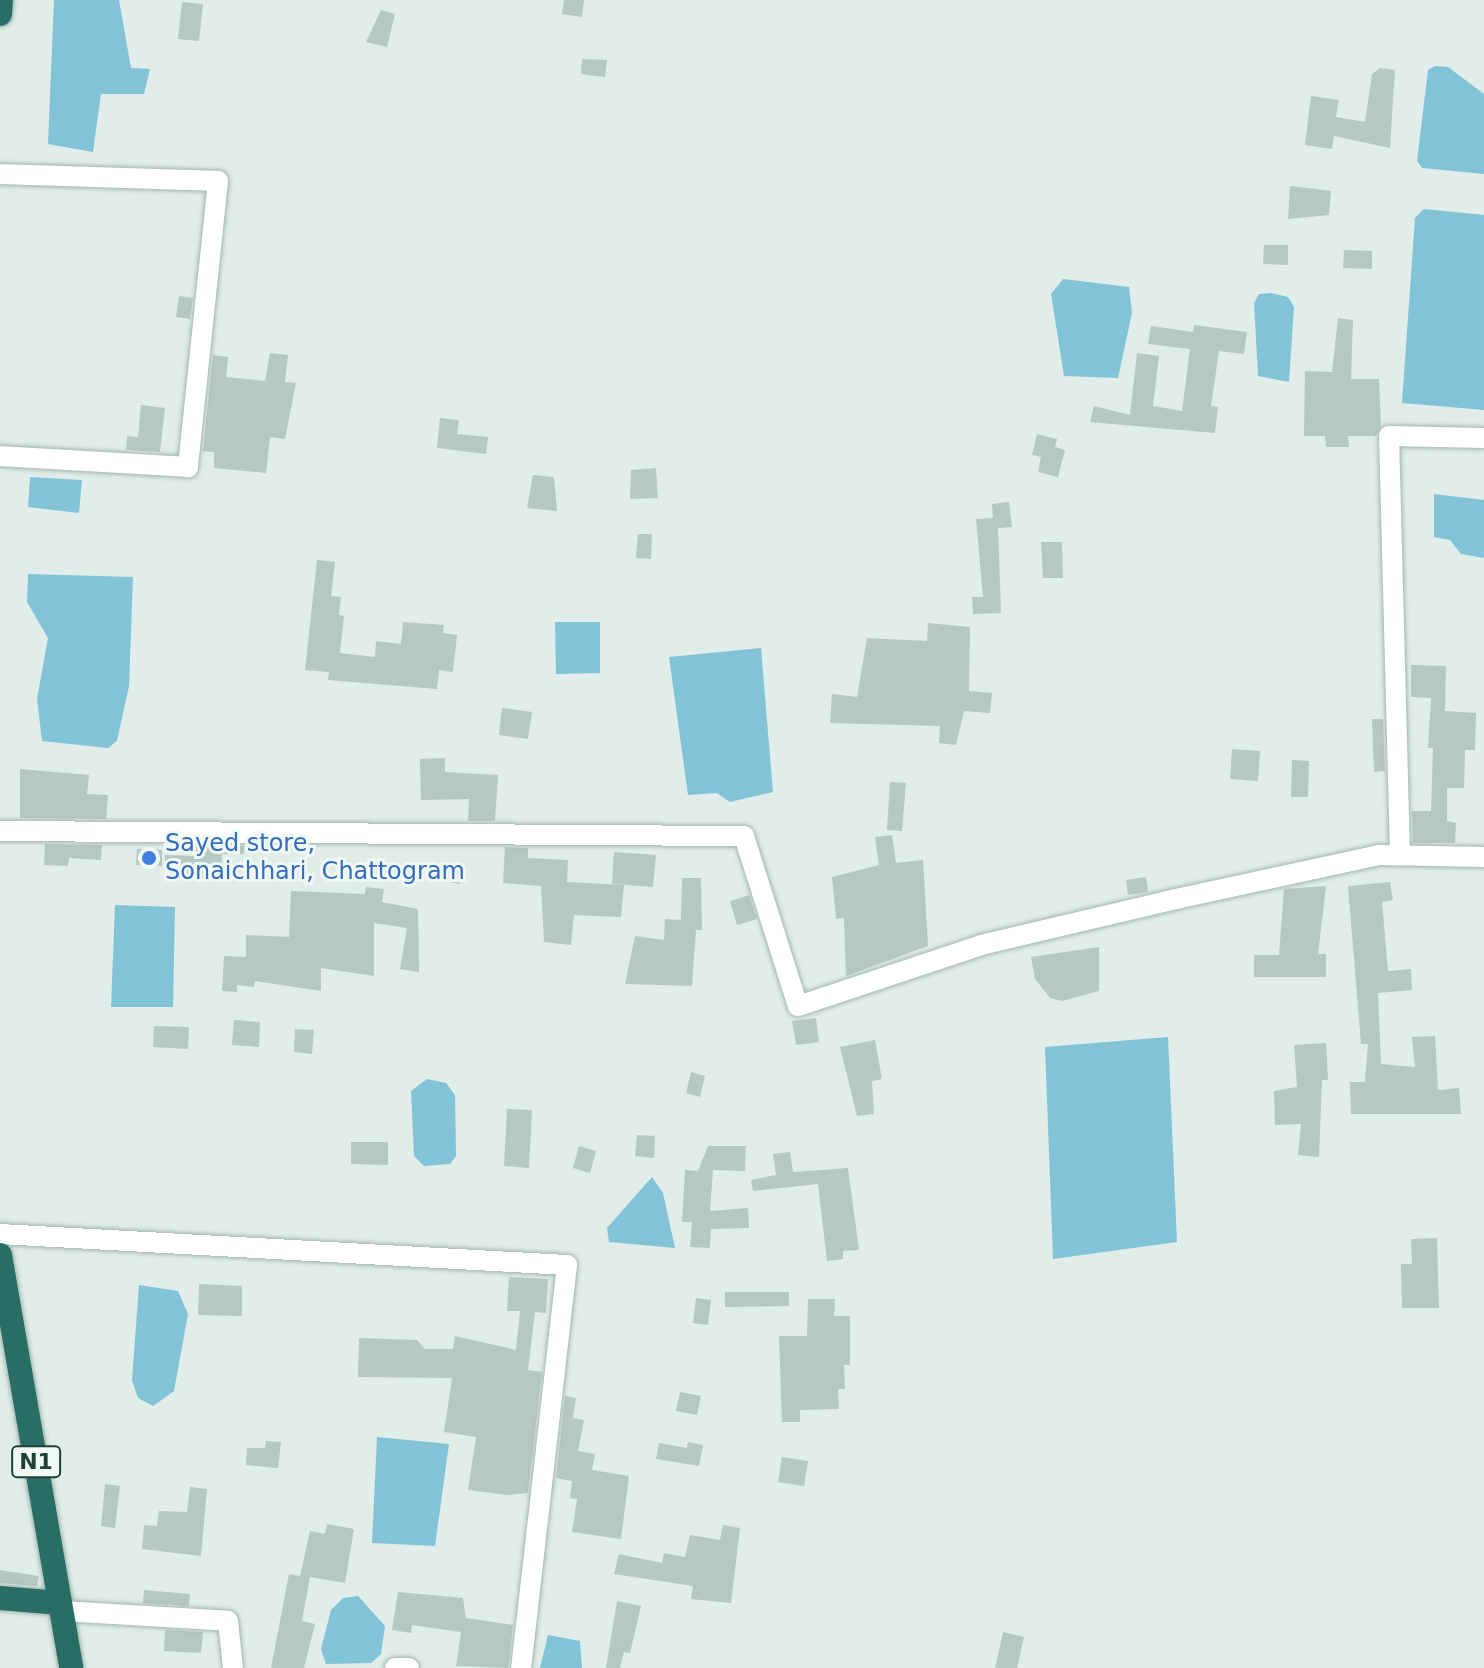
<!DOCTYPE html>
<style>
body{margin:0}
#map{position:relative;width:1484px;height:1668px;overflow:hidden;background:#e0ede8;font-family:"DejaVu Sans",sans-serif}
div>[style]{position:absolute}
.water>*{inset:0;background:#82c3d8}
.building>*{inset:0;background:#b5c8c1}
.roads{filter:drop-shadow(0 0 2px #a2b5b0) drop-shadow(0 0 2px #a2b5b0)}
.minor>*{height:20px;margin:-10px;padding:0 10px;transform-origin:10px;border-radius:10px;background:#fff}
.highway>*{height:24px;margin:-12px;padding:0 12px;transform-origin:12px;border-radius:12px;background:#286e65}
.dots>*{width:22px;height:22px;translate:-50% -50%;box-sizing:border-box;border:4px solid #f1f9f5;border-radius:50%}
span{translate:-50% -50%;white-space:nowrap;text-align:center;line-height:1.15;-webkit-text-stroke:6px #f1f9f5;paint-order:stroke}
.shield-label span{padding:2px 6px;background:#f1f9f5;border:2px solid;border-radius:6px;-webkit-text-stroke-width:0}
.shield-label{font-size:22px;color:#1f3f39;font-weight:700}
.shop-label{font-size:24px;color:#366cbe}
.left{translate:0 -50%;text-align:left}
</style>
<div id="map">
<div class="water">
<div style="clip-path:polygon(54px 0,119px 0,131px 68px,150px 69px,144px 94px,101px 94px,93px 152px,48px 144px)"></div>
<div style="clip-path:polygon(1435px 66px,1448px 67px,1484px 94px,1484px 174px,1422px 168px,1417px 161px,1428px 70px)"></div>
<div style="clip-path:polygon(1424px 209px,1484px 215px,1484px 410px,1402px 403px,1415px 218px)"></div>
<div style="clip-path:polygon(1063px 279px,1129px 287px,1132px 313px,1118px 378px,1064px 376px,1051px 294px)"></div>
<div style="clip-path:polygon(1271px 293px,1288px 297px,1294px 307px,1289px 382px,1258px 376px,1254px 303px,1259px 294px)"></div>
<div style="clip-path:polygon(30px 477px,82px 480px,79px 513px,28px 507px)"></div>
<div style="clip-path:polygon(1434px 494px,1484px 500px,1484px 558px,1461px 554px,1450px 540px,1434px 537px)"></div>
<div style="clip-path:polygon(28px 574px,133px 577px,129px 686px,117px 741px,108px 748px,42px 741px,37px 699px,48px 638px,27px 602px)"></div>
<div style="clip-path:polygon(555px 622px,600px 622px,600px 673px,556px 674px)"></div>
<div style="clip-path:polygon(761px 648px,773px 792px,730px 802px,717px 793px,688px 795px,669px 657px)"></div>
<div style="clip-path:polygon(115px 905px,175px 907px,173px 1007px,111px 1007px)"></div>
<div style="clip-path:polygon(1168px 1037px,1177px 1242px,1053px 1259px,1045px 1047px)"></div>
<div style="clip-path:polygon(427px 1079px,446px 1083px,455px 1095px,456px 1156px,450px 1164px,424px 1166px,414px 1156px,411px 1091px)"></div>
<div style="clip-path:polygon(652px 1177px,663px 1193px,675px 1248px,609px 1242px,607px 1228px)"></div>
<div style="clip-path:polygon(139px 1285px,178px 1291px,188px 1314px,174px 1391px,153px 1406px,138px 1398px,132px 1380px)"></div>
<div style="clip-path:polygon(377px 1437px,449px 1444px,435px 1546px,372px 1543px)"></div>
<div style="clip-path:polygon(358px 1596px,385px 1626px,381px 1654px,371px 1663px,326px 1664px,321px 1649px,331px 1610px,343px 1598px)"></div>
<div style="clip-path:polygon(548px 1635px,580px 1641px,582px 1668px,540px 1668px)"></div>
</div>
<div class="building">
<div style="clip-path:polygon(564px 0,584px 0,582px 17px,562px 14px)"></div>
<div style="clip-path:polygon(182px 2px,203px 4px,199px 41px,178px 39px)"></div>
<div style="clip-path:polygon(381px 10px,395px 14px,387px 47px,366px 42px)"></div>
<div style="clip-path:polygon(582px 59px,607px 60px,605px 77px,581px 74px)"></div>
<div style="clip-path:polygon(1380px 68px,1395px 70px,1390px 148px,1334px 136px,1332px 149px,1305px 145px,1311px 96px,1339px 100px,1336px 117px,1365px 122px,1372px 74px)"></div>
<div style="clip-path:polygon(1290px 186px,1331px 191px,1329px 215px,1288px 219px)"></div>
<div style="clip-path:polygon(1264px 245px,1288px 245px,1288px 265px,1263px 264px)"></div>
<div style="clip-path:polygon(1344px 250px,1372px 251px,1372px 269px,1343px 268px)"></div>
<div style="clip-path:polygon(179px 296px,193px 298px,190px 319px,176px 317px)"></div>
<div style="clip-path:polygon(1338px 318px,1353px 320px,1351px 379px,1379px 379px,1381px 427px,1376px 436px,1348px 436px,1349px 447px,1326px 447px,1325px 436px,1304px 436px,1305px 371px,1332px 372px)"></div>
<div style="clip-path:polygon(1194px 325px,1247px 332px,1244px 354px,1219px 351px,1211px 406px,1218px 407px,1215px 433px,1090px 422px,1094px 406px,1130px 415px,1137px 353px,1159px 356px,1153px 406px,1182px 411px,1190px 349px,1148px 344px,1151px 326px,1193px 332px)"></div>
<div style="clip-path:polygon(270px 353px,288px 355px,285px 382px,296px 383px,285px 439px,270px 437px,266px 473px,214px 468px,214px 452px,203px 451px,213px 355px,228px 357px,226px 377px,265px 381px)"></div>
<div style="clip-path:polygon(141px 405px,165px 408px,160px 452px,126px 450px,127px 436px,138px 437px)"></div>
<div style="clip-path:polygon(440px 418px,459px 420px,457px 434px,488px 437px,486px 454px,437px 448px)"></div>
<div style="clip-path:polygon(1037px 434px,1057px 439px,1055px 447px,1065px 450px,1058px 477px,1038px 472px,1041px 457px,1032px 455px)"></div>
<div style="clip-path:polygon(656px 468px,658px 498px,630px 499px,631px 470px)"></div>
<div style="clip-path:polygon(533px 475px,554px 477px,557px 511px,527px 508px)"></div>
<div style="clip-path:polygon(1009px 502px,1012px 527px,998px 528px,1001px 613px,973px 614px,972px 597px,983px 597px,976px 519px,993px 518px,992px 504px)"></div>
<div style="clip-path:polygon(638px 534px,652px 534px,651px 559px,636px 558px)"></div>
<div style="clip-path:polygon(1041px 542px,1062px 542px,1063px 578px,1043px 578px)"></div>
<div style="clip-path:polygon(317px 560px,335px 562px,331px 596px,341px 597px,339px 615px,344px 616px,340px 653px,375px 657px,376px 641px,401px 644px,403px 622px,444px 625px,443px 633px,457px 635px,453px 672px,439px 670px,437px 689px,328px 680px,329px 672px,305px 670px)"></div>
<div style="clip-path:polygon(928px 623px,970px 627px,969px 691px,992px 693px,990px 713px,964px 711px,956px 745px,939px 743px,940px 726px,830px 723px,832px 694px,857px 697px,867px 638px,927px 641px)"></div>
<div style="clip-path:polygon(1411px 665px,1446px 666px,1445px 711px,1476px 713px,1475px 750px,1465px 750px,1464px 788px,1447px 788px,1447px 821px,1456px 823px,1455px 843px,1413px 843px,1412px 811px,1431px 811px,1433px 748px,1428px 748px,1431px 698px,1411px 697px)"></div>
<div style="clip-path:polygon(502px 708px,532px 712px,528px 739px,499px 735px)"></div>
<div style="clip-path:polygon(1372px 719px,1383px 719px,1385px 771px,1374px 772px)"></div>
<div style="clip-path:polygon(1232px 749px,1260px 751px,1258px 781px,1230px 779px)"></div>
<div style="clip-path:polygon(445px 758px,445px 772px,498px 775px,495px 821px,468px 821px,469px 799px,421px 800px,420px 759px)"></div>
<div style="clip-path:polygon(1292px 760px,1309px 761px,1308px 797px,1291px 797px)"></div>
<div style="clip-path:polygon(20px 769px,89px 775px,87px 794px,108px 795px,106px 819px,20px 818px)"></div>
<div style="clip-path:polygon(890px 782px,906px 783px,902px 831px,887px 830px)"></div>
<div style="clip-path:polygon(892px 835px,896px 863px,923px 860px,928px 946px,846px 976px,844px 918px,836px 919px,832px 877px,879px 865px,875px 837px)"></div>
<div style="clip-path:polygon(45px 844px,102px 845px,101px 860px,69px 858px,68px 866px,44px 865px)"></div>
<div style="clip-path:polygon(194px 845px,244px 846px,244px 854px,222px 854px,221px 881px,165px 875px,165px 855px,194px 856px)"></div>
<div style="clip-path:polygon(505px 847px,528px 848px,528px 858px,568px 860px,567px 882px,624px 885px,621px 917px,574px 915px,571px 945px,544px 942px,541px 886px,503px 883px)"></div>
<div style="clip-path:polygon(137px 849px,162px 850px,162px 866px,136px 865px)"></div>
<div style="clip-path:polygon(614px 852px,656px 855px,653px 887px,612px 884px)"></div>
<div style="clip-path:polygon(448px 862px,463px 865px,460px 884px,445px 881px)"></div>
<div style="clip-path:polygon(1146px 877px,1148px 892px,1128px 895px,1126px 880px)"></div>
<div style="clip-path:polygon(682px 878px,701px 878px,702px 930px,696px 930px,692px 986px,625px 984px,635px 936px,664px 940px,665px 919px,681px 920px)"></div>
<div style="clip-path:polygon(1390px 882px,1393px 900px,1382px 902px,1388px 971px,1411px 969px,1412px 990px,1378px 993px,1381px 1064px,1415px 1067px,1412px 1037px,1435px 1036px,1438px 1090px,1459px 1088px,1461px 1114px,1351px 1114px,1350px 1082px,1365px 1082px,1368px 1044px,1361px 1044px,1348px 886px)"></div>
<div style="clip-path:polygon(1326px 886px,1318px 954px,1326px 954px,1326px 977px,1254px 977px,1254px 955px,1279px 955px,1284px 889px)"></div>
<div style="clip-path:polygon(366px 887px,384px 889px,382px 902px,418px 909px,419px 972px,400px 969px,407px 928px,374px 923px,374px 976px,321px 968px,321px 991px,255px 981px,254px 987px,237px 985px,237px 992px,222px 991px,224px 956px,246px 957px,246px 935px,289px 937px,291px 891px,365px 894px)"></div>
<div style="clip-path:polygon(749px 895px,757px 919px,737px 925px,730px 901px)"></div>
<div style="clip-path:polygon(1099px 947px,1099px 991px,1062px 1001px,1050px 998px,1035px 979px,1031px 957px)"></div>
<div style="clip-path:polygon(816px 1018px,819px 1042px,796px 1045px,792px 1021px)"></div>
<div style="clip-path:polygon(234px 1020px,260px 1022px,259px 1047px,232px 1045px)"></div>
<div style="clip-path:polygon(154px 1026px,189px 1027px,188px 1049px,153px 1047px)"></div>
<div style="clip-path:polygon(295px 1029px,314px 1030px,312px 1054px,294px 1052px)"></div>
<div style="clip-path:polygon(875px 1040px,882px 1079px,872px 1081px,874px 1114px,857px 1116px,840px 1047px)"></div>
<div style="clip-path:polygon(1326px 1043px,1328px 1080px,1322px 1080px,1319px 1157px,1298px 1155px,1301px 1124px,1275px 1125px,1274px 1091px,1297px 1087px,1294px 1045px)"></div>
<div style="clip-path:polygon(691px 1072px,705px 1076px,700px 1097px,686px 1093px)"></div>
<div style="clip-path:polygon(507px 1109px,532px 1110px,529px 1168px,504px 1166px)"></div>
<div style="clip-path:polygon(637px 1135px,655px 1136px,654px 1158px,635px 1156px)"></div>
<div style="clip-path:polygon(351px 1142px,388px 1142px,388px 1165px,351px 1164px)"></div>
<div style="clip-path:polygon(579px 1146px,596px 1151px,590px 1173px,573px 1168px)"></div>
<div style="clip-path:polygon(708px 1146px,746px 1146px,745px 1171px,713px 1170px,710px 1211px,748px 1208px,749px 1228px,711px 1229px,710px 1248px,690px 1247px,692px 1222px,682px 1222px,685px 1170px,698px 1171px)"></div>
<div style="clip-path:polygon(790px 1152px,793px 1172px,848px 1168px,859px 1250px,843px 1251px,843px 1259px,827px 1261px,818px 1184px,753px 1191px,751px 1180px,776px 1175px,773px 1154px)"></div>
<div style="clip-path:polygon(1437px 1238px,1439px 1308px,1402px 1308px,1401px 1264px,1412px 1264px,1411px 1239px)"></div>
<div style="clip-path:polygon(509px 1277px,548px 1279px,546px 1313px,535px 1312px,528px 1370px,542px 1372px,528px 1493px,507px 1495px,468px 1490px,476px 1437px,444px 1432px,452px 1378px,358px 1377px,359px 1338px,417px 1340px,425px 1349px,453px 1349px,455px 1336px,516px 1350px,520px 1311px,507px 1311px)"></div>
<div style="clip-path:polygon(199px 1284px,242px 1286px,242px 1316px,198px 1315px)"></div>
<div style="clip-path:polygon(725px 1292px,789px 1292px,789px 1306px,725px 1307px)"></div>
<div style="clip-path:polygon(696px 1298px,711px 1300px,708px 1325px,693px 1323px)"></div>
<div style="clip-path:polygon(808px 1299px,835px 1299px,834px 1316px,850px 1316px,850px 1365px,844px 1365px,845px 1389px,838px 1389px,839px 1409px,800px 1410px,800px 1422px,782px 1422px,779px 1336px,807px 1336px)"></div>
<div style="clip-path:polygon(680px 1392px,701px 1396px,697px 1415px,676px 1411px)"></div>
<div style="clip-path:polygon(565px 1396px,576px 1398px,573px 1418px,584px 1420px,578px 1451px,595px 1454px,592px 1470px,629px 1476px,621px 1539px,572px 1532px,577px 1499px,570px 1498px,572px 1481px,556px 1478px)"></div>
<div style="clip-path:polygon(266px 1441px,281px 1442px,278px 1468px,246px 1465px,247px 1448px,265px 1448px)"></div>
<div style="clip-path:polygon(688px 1442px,703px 1445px,699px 1466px,656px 1459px,659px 1443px,687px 1448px)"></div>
<div style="clip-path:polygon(782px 1457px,808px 1461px,804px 1486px,778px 1482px)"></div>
<div style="clip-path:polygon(105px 1484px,120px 1486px,115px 1528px,101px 1526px)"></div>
<div style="clip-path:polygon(190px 1487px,207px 1489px,201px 1556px,142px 1549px,144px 1525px,157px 1526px,159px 1511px,187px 1512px)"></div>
<div style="clip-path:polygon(327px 1524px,354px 1529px,345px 1583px,310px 1577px,302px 1621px,315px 1624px,304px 1668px,271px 1668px,289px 1574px,300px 1576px,310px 1531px,325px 1534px)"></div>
<div style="clip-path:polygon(723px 1525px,740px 1528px,731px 1603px,691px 1599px,693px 1586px,614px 1574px,619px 1554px,662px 1563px,664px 1553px,685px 1557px,690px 1535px,720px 1540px)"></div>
<div style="clip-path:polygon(0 1570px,39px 1576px,37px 1586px,0 1583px)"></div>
<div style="clip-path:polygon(144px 1590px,190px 1594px,189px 1606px,143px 1603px)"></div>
<div style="clip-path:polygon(398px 1592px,463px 1598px,466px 1618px,513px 1625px,508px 1668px,456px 1666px,461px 1632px,412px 1625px,411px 1633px,392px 1630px)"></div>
<div style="clip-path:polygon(617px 1601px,641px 1606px,630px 1653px,624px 1652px,620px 1668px,606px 1668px)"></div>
<div style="clip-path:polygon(165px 1630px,203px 1632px,201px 1653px,164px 1651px)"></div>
<div style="clip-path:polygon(1003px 1632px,1024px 1637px,1017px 1668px,995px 1668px)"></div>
</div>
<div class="roads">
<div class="minor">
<div style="left:0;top:174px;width:218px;rotate:1.8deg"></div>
<div style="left:218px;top:181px;width:288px;rotate:96deg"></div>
<div style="left:188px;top:467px;width:188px;rotate:-176.7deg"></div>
<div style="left:0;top:831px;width:744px;rotate:0.39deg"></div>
<div style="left:744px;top:836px;width:178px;rotate:72.4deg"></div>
<div style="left:798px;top:1006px;width:193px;rotate:-18.4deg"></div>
<div style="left:981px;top:945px;width:200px;rotate:-13.3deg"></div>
<div style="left:1176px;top:899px;width:209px;rotate:-12.2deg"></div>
<div style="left:1380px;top:855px;width:104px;rotate:1.1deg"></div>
<div style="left:1400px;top:855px;width:419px;rotate:-91.5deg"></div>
<div style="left:1389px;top:436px;width:95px;rotate:1.2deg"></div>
<div style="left:0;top:1234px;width:568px;rotate:3.13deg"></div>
<div style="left:567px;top:1265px;width:406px;rotate:96.5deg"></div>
<div style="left:62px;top:1611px;width:166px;rotate:3.4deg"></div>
<div style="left:228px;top:1621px;width:47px;rotate:83.9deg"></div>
<div style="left:395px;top:1668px;width:14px"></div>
</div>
<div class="highway">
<div style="left:0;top:14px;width:14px;rotate:-86deg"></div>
<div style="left:0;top:1255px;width:419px;rotate:80.2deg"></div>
<div style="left:0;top:1598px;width:60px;rotate:4.8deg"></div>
</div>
</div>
<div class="dots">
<div style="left:149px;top:858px;background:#3f7fe0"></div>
</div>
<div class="shield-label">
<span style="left:36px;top:1462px">N1</span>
</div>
<div class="shop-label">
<span class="left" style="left:165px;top:858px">Sayed store,<br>Sonaichhari, Chattogram</span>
</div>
</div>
